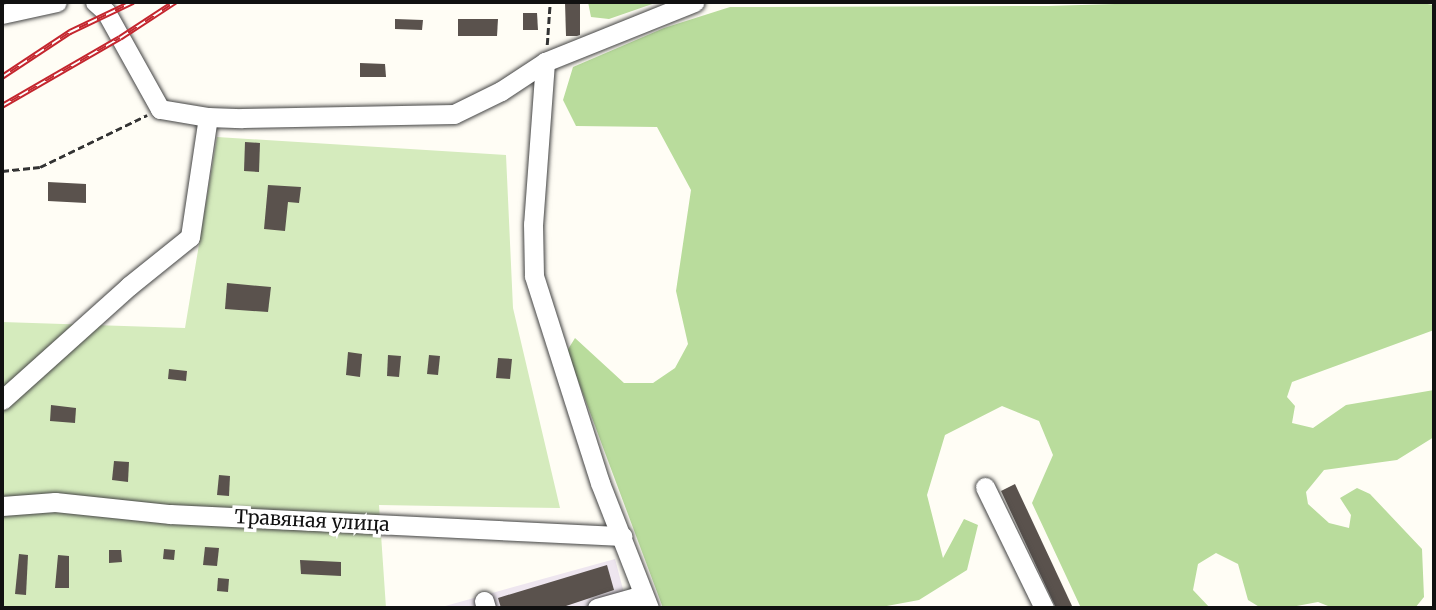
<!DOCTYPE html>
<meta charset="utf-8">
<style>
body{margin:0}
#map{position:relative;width:1436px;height:610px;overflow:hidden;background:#fffdf5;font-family:Merriweather,serif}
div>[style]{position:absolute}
.industrial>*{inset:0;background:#eee6ef}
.green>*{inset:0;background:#d5ebbd}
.forest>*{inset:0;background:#b9dc9c}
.building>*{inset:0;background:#5a524d}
.path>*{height:2.5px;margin-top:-1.25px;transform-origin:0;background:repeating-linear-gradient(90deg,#333 0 7px,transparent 0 10.5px)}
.roads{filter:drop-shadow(0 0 2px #444) drop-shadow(0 0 2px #444)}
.minor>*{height:19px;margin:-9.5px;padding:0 9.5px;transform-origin:9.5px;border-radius:9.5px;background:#fff}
.rail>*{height:6px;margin-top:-3px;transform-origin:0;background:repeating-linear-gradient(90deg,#fff 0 10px,#c4262e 0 20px);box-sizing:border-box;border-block:2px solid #c4262e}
span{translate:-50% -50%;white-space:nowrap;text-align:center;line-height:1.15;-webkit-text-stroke:7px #fff;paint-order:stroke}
.street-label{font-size:19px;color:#111}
.frame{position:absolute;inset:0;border:4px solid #111;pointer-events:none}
</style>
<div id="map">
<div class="industrial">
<div style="clip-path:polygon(615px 559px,628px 608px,438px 608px)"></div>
</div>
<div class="green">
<div style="clip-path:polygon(217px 137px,506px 155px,513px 308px,560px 508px,379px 505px,386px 608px,2px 608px,2px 322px,185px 328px)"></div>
</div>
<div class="forest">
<div style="clip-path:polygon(588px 2px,658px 2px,609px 19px,591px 17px)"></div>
<div style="clip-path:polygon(1182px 2px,1414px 2px,1434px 5px,1434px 330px,1292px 382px,1287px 397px,1295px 406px,1292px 423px,1313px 428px,1346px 405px,1434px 390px,1434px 437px,1397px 460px,1324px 470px,1306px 492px,1308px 504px,1329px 523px,1349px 528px,1351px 515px,1340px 498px,1357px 488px,1370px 494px,1422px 549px,1424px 597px,1415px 608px,1333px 608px,1318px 602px,1286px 608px,1261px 608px,1248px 600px,1238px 564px,1216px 553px,1198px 564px,1193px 590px,1210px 608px,1081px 608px,1032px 503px,1053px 455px,1039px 421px,1002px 406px,945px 435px,927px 495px,943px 558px,964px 519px,978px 525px,967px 570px,919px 600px,876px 608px,663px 608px,567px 351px,575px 338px,624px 383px,653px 383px,675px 368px,688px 344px,676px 291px,691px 190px,657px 127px,576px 126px,563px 100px,573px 67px,664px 28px,730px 7px,1048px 6px)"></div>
</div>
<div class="building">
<div style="clip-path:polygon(565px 2px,580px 2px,580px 35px,577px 36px,566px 36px)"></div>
<div style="clip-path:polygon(523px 13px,537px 13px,538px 30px,523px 30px)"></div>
<div style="clip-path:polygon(395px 19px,423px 20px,422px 30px,395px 29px)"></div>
<div style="clip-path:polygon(458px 19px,498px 19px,497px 36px,458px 36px)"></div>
<div style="clip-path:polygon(360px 63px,385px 64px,386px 77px,360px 77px)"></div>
<div style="clip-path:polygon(245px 142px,260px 143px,259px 172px,244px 171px)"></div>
<div style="clip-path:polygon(48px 182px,86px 184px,86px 203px,48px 201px)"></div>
<div style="clip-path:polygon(268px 185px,301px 187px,299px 203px,288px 202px,285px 231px,264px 229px)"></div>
<div style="clip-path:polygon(227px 283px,271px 287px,268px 312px,225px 309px)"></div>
<div style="clip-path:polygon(348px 352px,362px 354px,360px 377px,346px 375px)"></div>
<div style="clip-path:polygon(388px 355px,401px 356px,399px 377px,387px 376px)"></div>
<div style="clip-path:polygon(429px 355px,440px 356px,438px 375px,427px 374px)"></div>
<div style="clip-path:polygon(498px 358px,512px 359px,510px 379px,496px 378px)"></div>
<div style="clip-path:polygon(169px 369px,187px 371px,186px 381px,168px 379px)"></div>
<div style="clip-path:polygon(51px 405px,76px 408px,75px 423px,50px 421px)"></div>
<div style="clip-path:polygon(114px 461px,129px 462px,128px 482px,112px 480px)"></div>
<div style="clip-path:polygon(219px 475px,230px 476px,229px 496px,217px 495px)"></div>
<div style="clip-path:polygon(1015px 484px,1073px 608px,1056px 608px,1001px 491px)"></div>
<div style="clip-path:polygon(205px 547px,219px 548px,217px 566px,203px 565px)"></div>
<div style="clip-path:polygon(164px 549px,175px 550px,174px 560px,163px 559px)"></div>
<div style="clip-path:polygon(109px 550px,121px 550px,122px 562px,109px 563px)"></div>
<div style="clip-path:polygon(19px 554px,28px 555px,26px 595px,15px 594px)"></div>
<div style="clip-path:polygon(58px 555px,69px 556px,69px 588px,55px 588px)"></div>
<div style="clip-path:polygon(300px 560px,341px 562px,341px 576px,301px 574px)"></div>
<div style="clip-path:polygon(607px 565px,614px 590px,560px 608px,501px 608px,498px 598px)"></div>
<div style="clip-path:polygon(218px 578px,229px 579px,228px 592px,217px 591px)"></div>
</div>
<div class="path">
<div style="left:547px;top:45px;width:43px;rotate:-86deg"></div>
<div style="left:2px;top:171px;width:38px;rotate:-6deg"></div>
<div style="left:40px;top:167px;width:119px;rotate:-25.9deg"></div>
</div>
<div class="roads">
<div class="minor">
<div style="left:95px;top:2px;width:15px;rotate:42deg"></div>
<div style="left:106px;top:12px;width:111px;rotate:60.9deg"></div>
<div style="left:160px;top:109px;width:49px;rotate:9.5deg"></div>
<div style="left:208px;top:117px;width:34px;rotate:2deg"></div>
<div style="left:242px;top:118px;width:212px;rotate:-1.1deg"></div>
<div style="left:454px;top:114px;width:52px;rotate:-26.1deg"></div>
<div style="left:501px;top:91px;width:53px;rotate:-33.4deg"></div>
<div style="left:545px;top:62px;width:161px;rotate:-21.9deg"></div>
<div style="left:2px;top:14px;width:56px;rotate:-12.3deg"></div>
<div style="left:545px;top:62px;width:162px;rotate:94.2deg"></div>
<div style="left:533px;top:224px;width:52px;rotate:88.9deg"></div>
<div style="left:534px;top:276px;width:217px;rotate:72.3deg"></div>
<div style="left:600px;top:483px;width:134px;rotate:68.6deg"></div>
<div style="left:2px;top:400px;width:171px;rotate:-41.9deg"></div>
<div style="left:129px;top:286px;width:78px;rotate:-38.8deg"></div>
<div style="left:190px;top:237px;width:121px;rotate:-81.5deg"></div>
<div style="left:985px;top:487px;width:135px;rotate:64deg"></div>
<div style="left:2px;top:506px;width:53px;rotate:-4.3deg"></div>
<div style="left:55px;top:502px;width:116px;rotate:6deg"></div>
<div style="left:170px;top:514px;width:453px;rotate:2.8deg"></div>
<div style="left:484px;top:601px;width:7px;rotate:74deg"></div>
<div style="left:597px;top:608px;width:48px;rotate:-15.8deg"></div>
</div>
</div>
<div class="rail">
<div style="left:2px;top:77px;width:82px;rotate:-33.5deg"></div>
<div style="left:70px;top:32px;width:70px;rotate:-25.5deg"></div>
<div style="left:2px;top:106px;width:136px;rotate:-30deg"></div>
<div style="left:120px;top:38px;width:66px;rotate:-33.2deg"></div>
</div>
<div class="street-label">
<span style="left:312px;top:521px;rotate:3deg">Травяная улица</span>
</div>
<div class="frame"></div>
</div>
